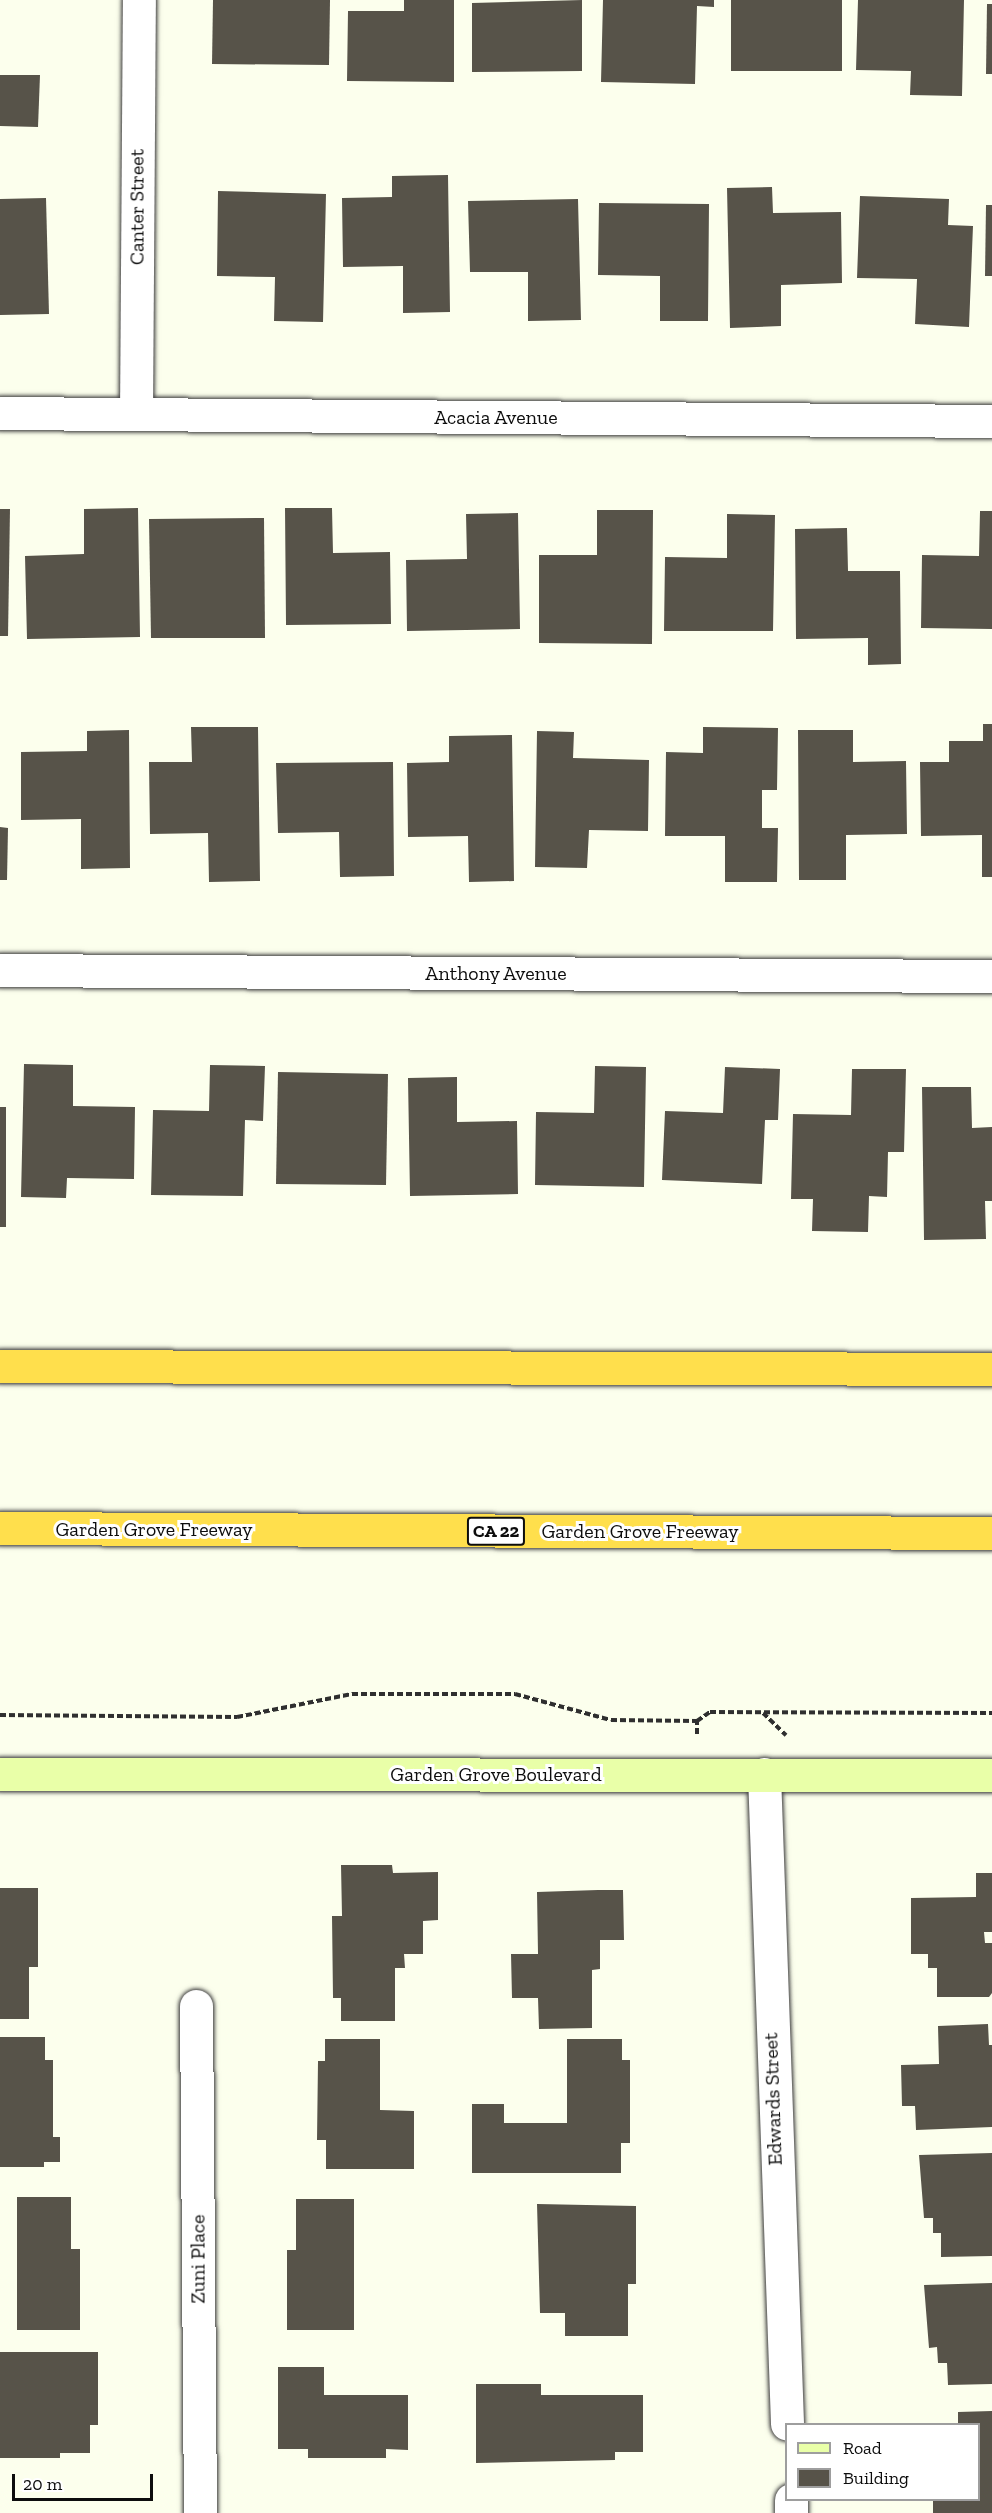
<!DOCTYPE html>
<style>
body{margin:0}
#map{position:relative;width:992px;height:2513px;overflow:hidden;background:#fcffed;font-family:"Zilla Slab",serif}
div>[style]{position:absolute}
.building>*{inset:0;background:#575349}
.path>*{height:4px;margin-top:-2px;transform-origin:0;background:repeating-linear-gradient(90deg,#2f2f2f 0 6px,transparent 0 9px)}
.roads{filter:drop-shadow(0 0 2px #404040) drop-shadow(0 0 2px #404040)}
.minor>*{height:33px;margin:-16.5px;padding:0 16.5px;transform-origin:16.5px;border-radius:16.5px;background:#fff}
.tertiary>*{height:33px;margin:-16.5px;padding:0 16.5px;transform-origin:16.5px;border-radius:16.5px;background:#fff}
.secondary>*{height:33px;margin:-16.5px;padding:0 16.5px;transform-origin:16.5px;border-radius:16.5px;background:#e9ffa8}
.motorway>*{height:33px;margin:-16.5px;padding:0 16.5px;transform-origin:16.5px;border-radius:16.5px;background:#ffdf4c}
span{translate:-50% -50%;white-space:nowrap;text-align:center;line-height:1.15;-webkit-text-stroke:6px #fff;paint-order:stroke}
.shield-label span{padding:2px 4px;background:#fff;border:2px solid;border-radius:4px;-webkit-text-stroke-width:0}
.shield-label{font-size:18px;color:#0d0d0d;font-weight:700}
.street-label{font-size:20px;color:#0d0d0d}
.legend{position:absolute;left:785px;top:2423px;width:195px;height:78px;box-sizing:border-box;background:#fff;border:2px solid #9e9e9e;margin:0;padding:8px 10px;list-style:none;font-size:18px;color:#0d0d0d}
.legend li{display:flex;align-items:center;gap:12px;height:30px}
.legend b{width:30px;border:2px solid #9e9e9e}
.scale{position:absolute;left:12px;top:2474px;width:141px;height:27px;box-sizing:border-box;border:3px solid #0d0d0d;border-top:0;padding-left:8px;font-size:18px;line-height:21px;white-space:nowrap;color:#0d0d0d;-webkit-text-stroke:4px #fff;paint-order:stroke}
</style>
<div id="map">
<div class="building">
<div style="clip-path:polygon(213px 0,330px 0,329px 65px,212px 64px)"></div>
<div style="clip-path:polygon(404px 0,454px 0,454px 82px,347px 81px,348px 11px,404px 11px)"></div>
<div style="clip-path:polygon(582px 0,582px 71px,472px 72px,472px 3px)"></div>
<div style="clip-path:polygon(603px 0,714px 0,714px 7px,697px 6px,695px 84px,601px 82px)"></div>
<div style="clip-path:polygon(731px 0,842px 0,842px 71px,731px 71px)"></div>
<div style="clip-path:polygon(858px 0,964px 0,962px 96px,910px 95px,911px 71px,856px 70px)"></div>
<div style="clip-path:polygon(987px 4px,992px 4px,992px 74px,986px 74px)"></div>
<div style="clip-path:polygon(0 75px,40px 75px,38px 127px,0 126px)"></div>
<div style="clip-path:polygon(448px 175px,450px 312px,403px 313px,403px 266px,343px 267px,342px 198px,392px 197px,392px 176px)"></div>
<div style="clip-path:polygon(772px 187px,773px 213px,841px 212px,842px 283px,781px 285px,781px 326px,730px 328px,727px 188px)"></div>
<div style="clip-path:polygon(218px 191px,326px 194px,323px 322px,274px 321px,275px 277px,217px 276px)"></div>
<div style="clip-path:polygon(860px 196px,949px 199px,948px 225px,973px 226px,969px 327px,915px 324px,917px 279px,857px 278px)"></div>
<div style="clip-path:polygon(46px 198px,49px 314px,0 315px,0 199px)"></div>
<div style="clip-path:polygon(578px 199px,581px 320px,528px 321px,528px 272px,470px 272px,468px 201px)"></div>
<div style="clip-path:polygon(599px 203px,709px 204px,708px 321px,660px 321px,660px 276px,598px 275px)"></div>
<div style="clip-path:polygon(986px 205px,992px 205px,992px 276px,985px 276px)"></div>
<div style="clip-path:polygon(138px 508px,140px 637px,27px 639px,25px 556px,84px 554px,84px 509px)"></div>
<div style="clip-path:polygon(285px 508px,332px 508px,333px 553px,390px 552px,391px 624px,286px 625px)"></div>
<div style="clip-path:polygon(0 509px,10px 509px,8px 636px,0 636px)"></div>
<div style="clip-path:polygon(597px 510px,653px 510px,652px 644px,539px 643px,539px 555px,597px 555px)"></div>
<div style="clip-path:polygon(980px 511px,992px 511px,992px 629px,921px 628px,922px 555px,979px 556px)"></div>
<div style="clip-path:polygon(518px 513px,520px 629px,407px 631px,406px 560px,467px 559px,466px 514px)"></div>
<div style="clip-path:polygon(727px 514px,775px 515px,773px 631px,664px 631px,665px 557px,727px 558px)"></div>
<div style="clip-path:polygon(264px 518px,265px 638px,151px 638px,149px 519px)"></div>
<div style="clip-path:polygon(847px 528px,848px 571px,900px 571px,901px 664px,868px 665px,868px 638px,796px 639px,795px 529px)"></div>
<div style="clip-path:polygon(983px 724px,992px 724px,992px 877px,982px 877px,982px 835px,921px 836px,920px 762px,949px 762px,949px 741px,983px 741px)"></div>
<div style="clip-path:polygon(191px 727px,258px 727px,260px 881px,209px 882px,208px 833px,150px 834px,149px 762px,192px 762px)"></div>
<div style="clip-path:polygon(703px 727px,778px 728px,777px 790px,762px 790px,762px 828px,778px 828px,777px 882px,725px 882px,725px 836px,665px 836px,666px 752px,703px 753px)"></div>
<div style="clip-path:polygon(129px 730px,130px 868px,81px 869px,81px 819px,21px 820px,21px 752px,87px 751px,87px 731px)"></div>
<div style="clip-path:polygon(798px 730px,853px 730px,853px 762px,906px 761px,907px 834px,846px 835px,846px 880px,799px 880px)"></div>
<div style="clip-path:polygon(537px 731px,574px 732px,573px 758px,649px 760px,648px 831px,589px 830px,587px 868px,535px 867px)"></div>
<div style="clip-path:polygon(512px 735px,514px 881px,469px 882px,468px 836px,408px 837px,407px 763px,449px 762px,449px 736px)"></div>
<div style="clip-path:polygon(393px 762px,394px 876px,340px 877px,339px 832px,278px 833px,276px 763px)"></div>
<div style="clip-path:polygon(0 827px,8px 828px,7px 880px,0 880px)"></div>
<div style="clip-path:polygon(24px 1064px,73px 1065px,73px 1106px,135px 1107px,134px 1179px,67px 1178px,66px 1198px,21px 1197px)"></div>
<div style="clip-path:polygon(210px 1065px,265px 1066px,263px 1121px,245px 1120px,243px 1196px,151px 1195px,153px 1110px,209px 1111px)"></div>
<div style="clip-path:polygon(595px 1066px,646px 1067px,644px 1187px,535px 1185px,536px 1112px,594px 1113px)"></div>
<div style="clip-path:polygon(725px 1067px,780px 1069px,778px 1120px,765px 1120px,762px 1184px,662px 1180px,665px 1111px,723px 1113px)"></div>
<div style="clip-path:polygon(852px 1069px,906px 1069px,904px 1152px,888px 1152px,887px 1197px,869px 1196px,868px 1232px,812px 1231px,813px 1199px,791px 1199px,793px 1114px,851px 1115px)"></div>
<div style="clip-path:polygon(278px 1072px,388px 1074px,386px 1185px,276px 1184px)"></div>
<div style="clip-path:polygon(457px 1077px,457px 1122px,517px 1121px,518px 1194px,410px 1196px,408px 1078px)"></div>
<div style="clip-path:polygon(922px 1087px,971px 1087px,972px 1128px,992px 1127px,992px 1201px,985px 1201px,986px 1239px,924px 1240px)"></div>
<div style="clip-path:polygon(0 1107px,6px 1107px,6px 1227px,0 1227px)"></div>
<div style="clip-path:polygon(341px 1865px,392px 1865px,393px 1873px,438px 1872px,438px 1920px,423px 1921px,423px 1954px,404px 1954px,405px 1968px,395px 1968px,395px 2021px,341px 2021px,341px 1998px,333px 1998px,332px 1916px,342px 1916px)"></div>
<div style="clip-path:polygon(976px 1873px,992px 1873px,992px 1932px,984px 1932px,985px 1943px,992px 1943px,992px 1993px,989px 1997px,937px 1997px,937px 1968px,928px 1968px,928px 1954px,911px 1954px,911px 1898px,976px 1897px)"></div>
<div style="clip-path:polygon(0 1888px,38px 1888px,38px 1967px,29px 1967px,29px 2019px,0 2019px)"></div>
<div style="clip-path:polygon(598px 1890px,623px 1890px,624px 1940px,600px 1940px,600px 1969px,592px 1970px,592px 2028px,539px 2029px,538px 1998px,512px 1998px,511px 1954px,538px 1954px,537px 1892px)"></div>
<div style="clip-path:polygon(988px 2024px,989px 2045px,992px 2045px,992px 2127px,916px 2130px,915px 2106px,902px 2106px,901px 2065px,939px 2064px,938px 2026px)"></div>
<div style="clip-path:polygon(0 2037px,45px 2037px,45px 2060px,53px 2060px,53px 2137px,60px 2137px,60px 2162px,44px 2162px,44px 2167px,0 2167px)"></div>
<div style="clip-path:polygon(325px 2039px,380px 2039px,380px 2110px,414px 2111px,414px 2169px,326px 2169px,326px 2140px,317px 2140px,318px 2061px,325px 2061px)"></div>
<div style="clip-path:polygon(567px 2039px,622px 2039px,622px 2060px,630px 2060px,630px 2143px,621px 2143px,621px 2173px,472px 2173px,472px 2104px,504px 2104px,504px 2123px,567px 2123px)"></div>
<div style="clip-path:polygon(992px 2153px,992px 2256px,941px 2257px,941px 2233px,933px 2233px,933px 2218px,924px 2218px,919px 2155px)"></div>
<div style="clip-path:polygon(17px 2197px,71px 2197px,71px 2249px,80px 2249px,80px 2330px,17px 2330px)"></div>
<div style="clip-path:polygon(296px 2199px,354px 2199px,354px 2330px,287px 2330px,287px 2250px,296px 2250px)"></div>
<div style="clip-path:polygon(537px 2204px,636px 2206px,636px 2284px,628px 2284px,628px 2336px,565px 2336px,565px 2313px,540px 2313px)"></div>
<div style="clip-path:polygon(992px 2283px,992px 2384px,948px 2385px,947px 2363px,938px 2363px,937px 2347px,929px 2348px,924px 2285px)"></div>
<div style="clip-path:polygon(0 2352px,98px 2352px,98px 2425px,90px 2425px,90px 2453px,60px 2453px,60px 2458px,0 2458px)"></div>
<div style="clip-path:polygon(278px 2367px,324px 2367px,324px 2395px,408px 2395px,408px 2450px,386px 2449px,386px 2458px,308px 2458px,308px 2449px,278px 2449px)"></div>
<div style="clip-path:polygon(476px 2384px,541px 2384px,541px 2395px,643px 2395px,643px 2452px,615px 2452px,615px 2460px,476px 2463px)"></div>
<div style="clip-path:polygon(992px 2411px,992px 2513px,933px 2513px,933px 2500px,978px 2500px,978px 2424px,958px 2424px,958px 2412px)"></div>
</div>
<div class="path">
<div style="left:763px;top:1713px;width:32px;rotate:44deg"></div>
<div style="left:0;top:1715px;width:237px;rotate:0.5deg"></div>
<div style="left:237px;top:1717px;width:117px;rotate:-11.3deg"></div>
<div style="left:352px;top:1694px;width:163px"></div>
<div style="left:515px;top:1694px;width:99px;rotate:15.2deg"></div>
<div style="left:611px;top:1720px;width:86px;rotate:0.7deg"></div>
<div style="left:697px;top:1734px;width:13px;rotate:-90deg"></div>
<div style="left:697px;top:1721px;width:16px;rotate:-35deg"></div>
<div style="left:710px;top:1712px;width:282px;rotate:0.2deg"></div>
</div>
<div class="roads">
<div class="minor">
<div style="left:0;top:413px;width:992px;rotate:0.46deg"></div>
<div style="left:136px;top:414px;width:414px;rotate:-89.6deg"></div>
<div style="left:0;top:970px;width:992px;rotate:0.35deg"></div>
<div style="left:196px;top:2006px;width:507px;rotate:89.55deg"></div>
</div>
<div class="tertiary">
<div style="left:764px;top:1774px;width:650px;rotate:87.97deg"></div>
<div style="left:791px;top:2500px;width:13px;rotate:90deg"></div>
</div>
<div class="secondary">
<div style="left:0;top:1774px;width:992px;rotate:0.06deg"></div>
</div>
<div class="motorway">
<div style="left:0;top:1366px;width:992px;rotate:0.17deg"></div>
<div style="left:0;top:1528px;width:992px;rotate:0.29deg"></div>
</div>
</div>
<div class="shield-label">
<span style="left:496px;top:1531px">CA 22</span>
</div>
<div class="street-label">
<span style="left:137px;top:207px;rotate:-90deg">Canter Street</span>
<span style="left:496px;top:417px">Acacia Avenue</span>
<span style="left:496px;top:973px">Anthony Avenue</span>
<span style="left:154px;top:1529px">Garden Grove Freeway</span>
<span style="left:640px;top:1531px">Garden Grove Freeway</span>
<span style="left:496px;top:1774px">Garden Grove Boulevard</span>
<span style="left:773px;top:2099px;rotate:-92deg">Edwards Street</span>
<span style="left:198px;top:2259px;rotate:-90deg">Zuni Place</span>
</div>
<ul class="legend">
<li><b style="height:8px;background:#e9ffa8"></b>Road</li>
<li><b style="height:16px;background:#575349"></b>Building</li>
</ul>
<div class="scale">20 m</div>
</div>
